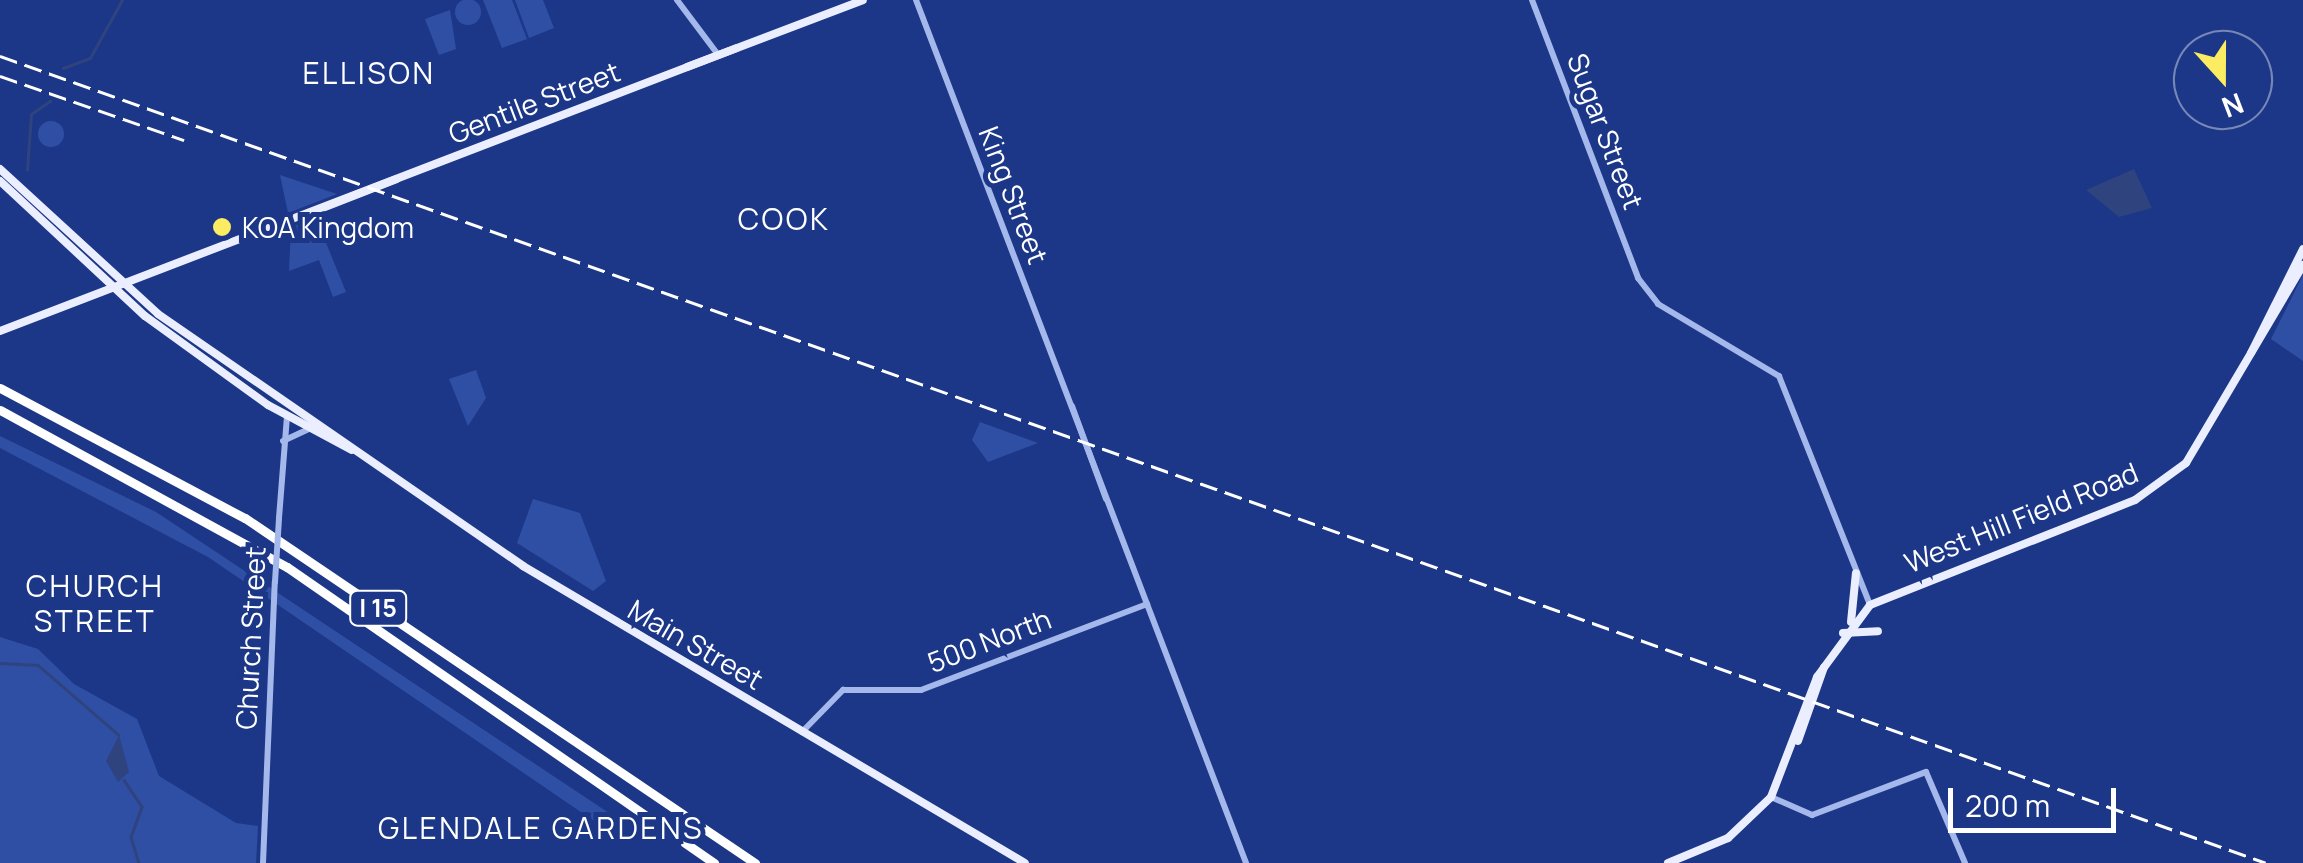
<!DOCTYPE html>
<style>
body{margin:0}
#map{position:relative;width:2303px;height:863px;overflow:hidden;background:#1c3787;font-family:Manrope,sans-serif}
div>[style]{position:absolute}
.green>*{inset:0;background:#2f4fa5}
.round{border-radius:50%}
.water>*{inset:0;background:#2f437f}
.stream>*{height:2.5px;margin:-1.25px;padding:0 1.25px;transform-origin:1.25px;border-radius:1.25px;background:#2f437f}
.minor>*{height:6px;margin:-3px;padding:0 3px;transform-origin:3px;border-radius:3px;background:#a5b8ec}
.major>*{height:8px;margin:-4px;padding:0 4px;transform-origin:4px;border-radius:4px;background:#eaeeff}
.highway>*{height:9px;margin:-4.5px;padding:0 4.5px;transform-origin:4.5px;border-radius:4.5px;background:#fff}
.rail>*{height:2.5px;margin-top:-1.25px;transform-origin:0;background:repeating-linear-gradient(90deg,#fff 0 18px,transparent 0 26px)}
.minor-bridge>*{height:6px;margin:-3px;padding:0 3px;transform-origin:3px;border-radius:3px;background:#a5b8ec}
.dots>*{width:28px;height:28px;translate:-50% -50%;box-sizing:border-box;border:5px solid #1c3787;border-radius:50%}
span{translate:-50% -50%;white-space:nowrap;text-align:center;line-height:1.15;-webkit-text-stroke:10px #1c3787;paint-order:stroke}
.shield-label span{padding:2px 8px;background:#1c3787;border:2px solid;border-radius:8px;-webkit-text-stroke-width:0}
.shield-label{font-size:25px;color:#fff;font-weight:700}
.street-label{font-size:28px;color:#fff}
.poi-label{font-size:28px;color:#fff}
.left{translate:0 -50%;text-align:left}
.neighbourhood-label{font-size:30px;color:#fff;letter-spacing:2.5px}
.north{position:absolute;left:2173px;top:30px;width:100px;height:100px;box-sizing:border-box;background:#1c3787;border:2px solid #7787b7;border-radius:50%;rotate:159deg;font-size:28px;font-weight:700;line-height:40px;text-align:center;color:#fff}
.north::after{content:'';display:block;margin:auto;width:35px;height:45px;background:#fcec62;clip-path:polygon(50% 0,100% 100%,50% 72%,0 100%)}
.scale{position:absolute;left:1948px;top:788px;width:168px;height:45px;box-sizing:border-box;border:5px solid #fff;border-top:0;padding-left:12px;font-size:30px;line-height:35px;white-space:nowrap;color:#fff;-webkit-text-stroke:8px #1c3787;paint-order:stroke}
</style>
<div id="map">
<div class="green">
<div class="round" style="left:455px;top:-1px;width:26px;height:26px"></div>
<div style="clip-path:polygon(483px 0,512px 0,527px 39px,502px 48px)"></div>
<div style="clip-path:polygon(515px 0,543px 0,554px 28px,529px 38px)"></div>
<div style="clip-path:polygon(450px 10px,456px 49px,439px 55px,425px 19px)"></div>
<div class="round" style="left:38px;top:121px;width:26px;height:26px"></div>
<div style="clip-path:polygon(280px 175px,337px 194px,288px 213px)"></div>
<div style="clip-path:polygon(316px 218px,346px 292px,333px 297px,319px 260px,289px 271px,291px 227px)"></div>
<div style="clip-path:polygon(2303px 275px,2303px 361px,2271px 339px)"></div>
<div style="clip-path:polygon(476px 370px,486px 398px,468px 426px,449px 379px)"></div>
<div style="clip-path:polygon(980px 422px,1038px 443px,988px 462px,972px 440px)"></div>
<div style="clip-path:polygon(0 436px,156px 512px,621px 821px,613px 834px,208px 557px,0 448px)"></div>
<div style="clip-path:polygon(533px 499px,580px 513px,606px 581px,593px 591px,517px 543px)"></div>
<div style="clip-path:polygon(0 637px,38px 649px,74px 684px,137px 719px,159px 776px,236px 823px,258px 826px,256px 863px,0 863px)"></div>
</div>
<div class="water">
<div style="clip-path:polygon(2134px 169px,2152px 208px,2119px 217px,2086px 190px)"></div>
<div style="clip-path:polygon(119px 735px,129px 772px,118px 782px,106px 761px)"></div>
</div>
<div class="stream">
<div style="left:63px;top:68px;width:29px;rotate:-20deg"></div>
<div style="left:90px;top:58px;width:66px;rotate:-61.1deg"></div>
<div style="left:27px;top:170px;width:56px;rotate:-85.9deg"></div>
<div style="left:31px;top:114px;width:23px;rotate:-34deg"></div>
<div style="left:0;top:663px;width:38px;rotate:3deg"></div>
<div style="left:38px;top:665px;width:106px;rotate:40.8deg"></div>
<div style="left:124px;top:780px;width:32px;rotate:56deg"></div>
<div style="left:142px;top:807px;width:32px;rotate:110deg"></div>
<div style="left:131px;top:837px;width:27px;rotate:73deg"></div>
</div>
<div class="minor">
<div style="left:677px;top:0;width:65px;rotate:53.1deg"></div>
<div style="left:916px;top:0;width:924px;rotate:69.07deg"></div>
<div style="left:1532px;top:0;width:298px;rotate:69.1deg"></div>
<div style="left:1638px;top:278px;width:33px;rotate:52deg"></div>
<div style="left:1658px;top:304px;width:141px;rotate:30.8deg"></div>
<div style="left:1779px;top:376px;width:246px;rotate:68.3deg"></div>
<div style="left:1072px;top:406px;width:99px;rotate:69.9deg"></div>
<div style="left:283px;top:441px;width:29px;rotate:-25deg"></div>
<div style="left:279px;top:518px;width:101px;rotate:-85.5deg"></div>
<div style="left:802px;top:732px;width:59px;rotate:-45.7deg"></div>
<div style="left:843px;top:690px;width:78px"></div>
<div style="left:921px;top:690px;width:242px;rotate:-20.8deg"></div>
<div style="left:1771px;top:797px;width:45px;rotate:23.7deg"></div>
<div style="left:1812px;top:815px;width:122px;rotate:-20.7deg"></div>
<div style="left:1926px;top:772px;width:99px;rotate:66.8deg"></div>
<div style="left:263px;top:863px;width:281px;rotate:-87.6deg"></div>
</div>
<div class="major">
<div style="left:687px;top:67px;width:188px;rotate:-20.8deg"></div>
<div style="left:0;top:169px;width:214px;rotate:42.5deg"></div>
<div style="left:158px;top:314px;width:444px;rotate:34.6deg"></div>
<div style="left:523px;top:566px;width:583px;rotate:30.61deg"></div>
<div style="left:0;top:181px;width:198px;rotate:43deg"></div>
<div style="left:145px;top:316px;width:152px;rotate:35.9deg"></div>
<div style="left:268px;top:405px;width:95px;rotate:28.2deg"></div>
<div style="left:325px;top:207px;width:77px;rotate:-21.3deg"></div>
<div style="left:0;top:331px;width:789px;rotate:-21.01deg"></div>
<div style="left:2251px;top:353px;width:116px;rotate:-63.4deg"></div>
<div style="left:1851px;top:622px;width:49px;rotate:-84.2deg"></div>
<div style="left:1843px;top:633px;width:35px;rotate:-3deg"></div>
<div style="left:1798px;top:741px;width:78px;rotate:-70.6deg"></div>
<div style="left:1668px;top:863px;width:65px;rotate:-22.6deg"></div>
<div style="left:1728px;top:838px;width:59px;rotate:-43.6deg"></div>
<div style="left:1771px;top:797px;width:129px;rotate:-69deg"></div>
<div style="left:1817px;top:677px;width:89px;rotate:-53.6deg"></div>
<div style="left:1870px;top:605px;width:285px;rotate:-21.6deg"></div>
<div style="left:2135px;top:500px;width:63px;rotate:-36deg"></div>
<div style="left:2186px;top:463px;width:230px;rotate:-59.4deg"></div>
</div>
<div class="highway">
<div style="left:0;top:388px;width:277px;rotate:28deg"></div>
<div style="left:245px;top:518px;width:616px;rotate:34.08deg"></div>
<div style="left:0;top:410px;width:327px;rotate:28.7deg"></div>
<div style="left:287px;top:567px;width:520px;rotate:34.73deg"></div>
</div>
<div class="rail">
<div style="left:0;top:56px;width:2405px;rotate:19.6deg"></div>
<div style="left:0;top:76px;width:195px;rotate:19.2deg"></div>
</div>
<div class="minor-bridge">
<div style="left:275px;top:582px;width:64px;rotate:-86.4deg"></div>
</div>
<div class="dots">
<div style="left:222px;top:227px;background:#fcec62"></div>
</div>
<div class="shield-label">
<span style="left:378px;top:608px">I 15</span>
</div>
<div class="street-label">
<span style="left:534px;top:102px;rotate:-21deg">Gentile Street</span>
<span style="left:1606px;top:131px;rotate:69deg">Sugar Street</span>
<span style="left:1014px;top:195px;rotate:69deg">King Street</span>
<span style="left:2021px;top:517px;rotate:-22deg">West Hill Field Road</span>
<span style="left:250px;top:638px;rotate:-87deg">Church Street</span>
<span style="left:989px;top:640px;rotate:-21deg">500 North</span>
<span style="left:696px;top:644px;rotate:30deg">Main Street</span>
</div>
<div class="poi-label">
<span class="left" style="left:242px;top:227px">KOA Kingdom</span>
</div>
<div class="neighbourhood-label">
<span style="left:369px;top:73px">ELLISON</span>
<span style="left:784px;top:219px">COOK</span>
<span style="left:95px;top:603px">CHURCH<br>STREET</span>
<span style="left:541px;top:828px">GLENDALE GARDENS</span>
</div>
<div class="north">N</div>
<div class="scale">200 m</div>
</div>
